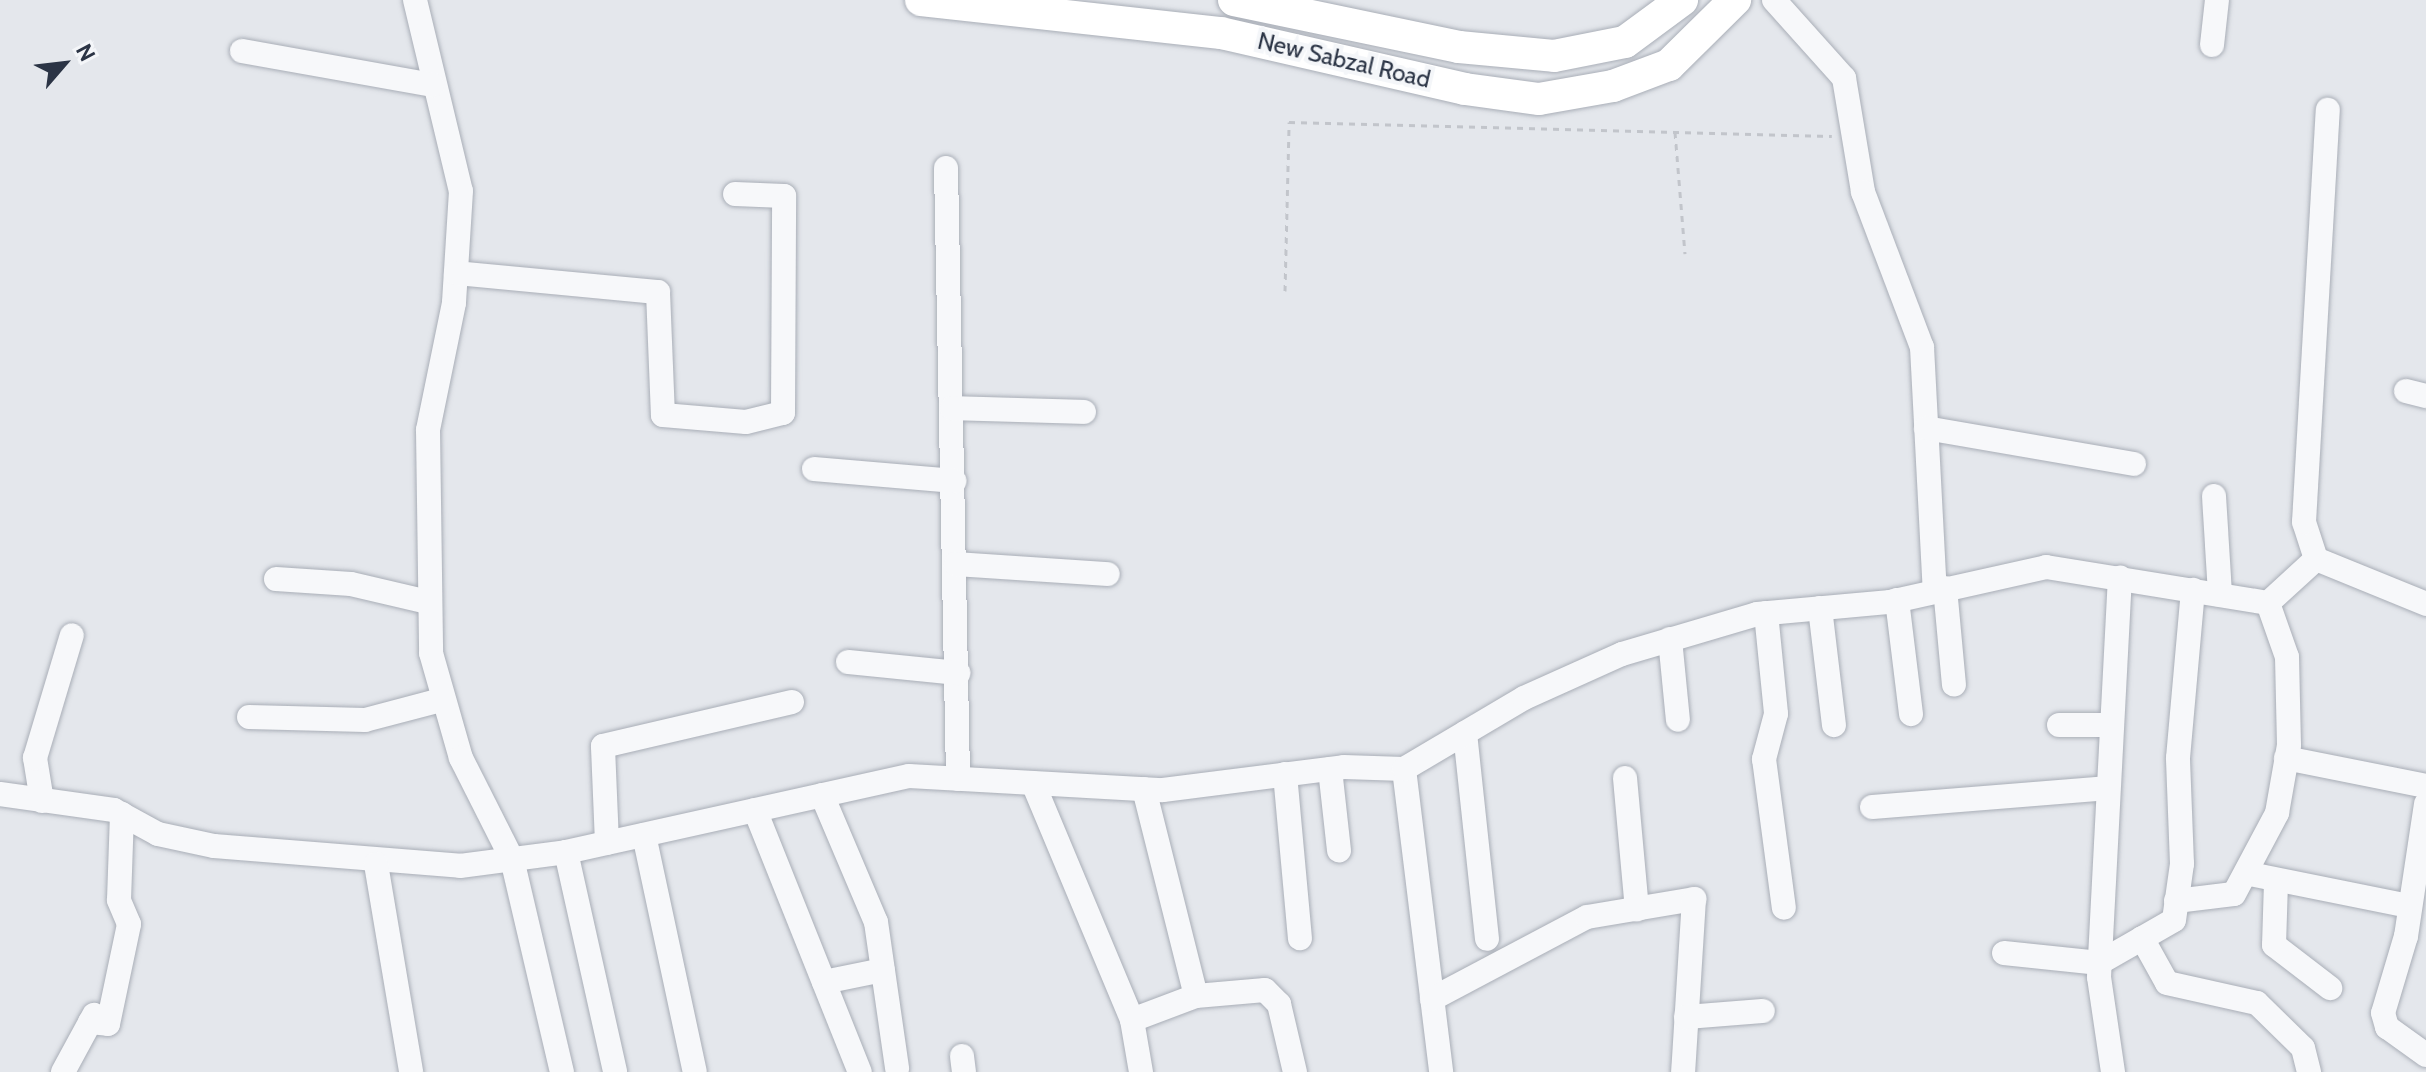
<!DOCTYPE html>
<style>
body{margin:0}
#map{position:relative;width:2426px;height:1072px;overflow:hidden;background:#e4e7ec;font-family:Cabin,sans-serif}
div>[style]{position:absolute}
.path>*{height:3px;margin-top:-1.5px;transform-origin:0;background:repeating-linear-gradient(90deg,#c2c5cb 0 6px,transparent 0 12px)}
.roads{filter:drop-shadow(0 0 2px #a9aeb7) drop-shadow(0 0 2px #a9aeb7)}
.minor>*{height:24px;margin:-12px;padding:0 12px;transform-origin:12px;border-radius:12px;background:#f7f8fa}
.major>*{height:32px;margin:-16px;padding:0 16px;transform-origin:16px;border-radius:16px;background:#fff}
span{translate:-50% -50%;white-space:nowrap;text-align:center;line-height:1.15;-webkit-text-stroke:8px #f4f6f9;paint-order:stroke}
.street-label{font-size:24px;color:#2b3445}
.north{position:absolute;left:24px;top:24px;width:80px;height:80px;-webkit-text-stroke:6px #f4f6f9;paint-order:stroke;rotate:62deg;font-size:22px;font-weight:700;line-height:32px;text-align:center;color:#2b3445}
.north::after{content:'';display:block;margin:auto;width:28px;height:36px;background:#2b3445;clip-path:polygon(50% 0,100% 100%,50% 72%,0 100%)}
</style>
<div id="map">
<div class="path">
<div style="left:1675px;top:132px;width:122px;rotate:85.3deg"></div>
<div style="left:1285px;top:291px;width:169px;rotate:-88.6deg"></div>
<div style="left:1289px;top:122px;width:543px;rotate:1.48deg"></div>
</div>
<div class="roads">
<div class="minor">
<div style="left:415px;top:0;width:196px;rotate:76.5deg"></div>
<div style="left:461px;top:191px;width:112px;rotate:93.6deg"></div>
<div style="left:454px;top:303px;width:130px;rotate:101.6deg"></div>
<div style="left:428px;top:430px;width:223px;rotate:89.2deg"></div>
<div style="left:431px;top:653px;width:109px;rotate:74.1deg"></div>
<div style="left:461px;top:758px;width:113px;rotate:63.2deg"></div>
<div style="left:512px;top:859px;width:219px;rotate:76.8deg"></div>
<div style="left:1774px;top:0;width:105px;rotate:48.1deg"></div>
<div style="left:1844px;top:78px;width:116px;rotate:80.5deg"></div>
<div style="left:1863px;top:192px;width:166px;rotate:69.2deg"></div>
<div style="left:1922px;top:347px;width:244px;rotate:87deg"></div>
<div style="left:2212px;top:45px;width:45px;rotate:-83.7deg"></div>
<div style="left:242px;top:51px;width:193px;rotate:10.1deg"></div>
<div style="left:946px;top:168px;width:611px;rotate:88.87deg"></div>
<div style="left:456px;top:273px;width:203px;rotate:5.4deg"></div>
<div style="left:658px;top:292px;width:123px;rotate:87.7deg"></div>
<div style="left:663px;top:415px;width:83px;rotate:4.8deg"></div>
<div style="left:746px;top:422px;width:38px;rotate:-14deg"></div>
<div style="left:783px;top:413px;width:217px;rotate:-89.7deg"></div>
<div style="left:784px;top:196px;width:49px;rotate:-177.7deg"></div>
<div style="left:2406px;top:391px;width:21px;rotate:14deg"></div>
<div style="left:952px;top:408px;width:132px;rotate:1.7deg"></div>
<div style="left:1926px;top:428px;width:211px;rotate:9.8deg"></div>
<div style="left:814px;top:469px;width:141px;rotate:4.9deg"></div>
<div style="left:2214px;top:496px;width:99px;rotate:86.5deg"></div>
<div style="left:2316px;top:559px;width:119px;rotate:22.2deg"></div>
<div style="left:956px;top:564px;width:152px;rotate:3.8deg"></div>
<div style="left:276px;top:579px;width:75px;rotate:3.8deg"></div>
<div style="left:351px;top:584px;width:79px;rotate:13.2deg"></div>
<div style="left:1945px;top:588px;width:97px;rotate:84.7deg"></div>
<div style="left:1897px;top:600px;width:115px;rotate:83deg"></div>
<div style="left:2268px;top:603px;width:65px;rotate:-42.5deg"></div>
<div style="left:2316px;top:559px;width:39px;rotate:-108deg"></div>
<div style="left:2304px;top:522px;width:413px;rotate:-86.7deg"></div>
<div style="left:1820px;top:608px;width:118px;rotate:83.2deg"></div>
<div style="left:1766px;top:613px;width:101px;rotate:84.3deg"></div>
<div style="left:1776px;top:714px;width:47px;rotate:104.9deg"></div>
<div style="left:1764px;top:759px;width:150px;rotate:82.4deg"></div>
<div style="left:1670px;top:639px;width:81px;rotate:84.4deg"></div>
<div style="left:848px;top:662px;width:111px;rotate:5.7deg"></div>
<div style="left:249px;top:717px;width:116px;rotate:1.5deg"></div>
<div style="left:365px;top:720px;width:79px;rotate:-14.7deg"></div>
<div style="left:2059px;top:725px;width:51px"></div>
<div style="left:1465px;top:733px;width:207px;rotate:83.9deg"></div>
<div style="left:2286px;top:758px;width:143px;rotate:11.3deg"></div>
<div style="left:1330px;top:769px;width:82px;rotate:83.7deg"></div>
<div style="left:1404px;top:769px;width:305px;rotate:83deg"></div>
<div style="left:1285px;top:774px;width:165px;rotate:84.8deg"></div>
<div style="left:1625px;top:778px;width:132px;rotate:84.8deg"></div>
<div style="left:1033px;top:783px;width:257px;rotate:67.3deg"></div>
<div style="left:1132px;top:1020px;width:53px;rotate:80.2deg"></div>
<div style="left:1144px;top:789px;width:213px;rotate:75.9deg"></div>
<div style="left:0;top:794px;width:115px;rotate:8deg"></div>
<div style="left:114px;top:810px;width:50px;rotate:28.6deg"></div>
<div style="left:158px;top:834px;width:57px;rotate:12.1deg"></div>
<div style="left:214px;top:846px;width:247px;rotate:4.6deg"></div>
<div style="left:460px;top:866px;width:107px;rotate:-7.5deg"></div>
<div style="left:566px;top:852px;width:351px;rotate:-12.5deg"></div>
<div style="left:909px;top:776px;width:254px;rotate:3.2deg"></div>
<div style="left:1163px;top:790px;width:182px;rotate:-7.2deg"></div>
<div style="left:1344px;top:767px;width:60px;rotate:1.9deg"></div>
<div style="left:1404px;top:769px;width:139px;rotate:-30.6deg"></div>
<div style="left:1524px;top:698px;width:107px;rotate:-24.2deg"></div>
<div style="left:1622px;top:654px;width:141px;rotate:-16.5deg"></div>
<div style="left:1757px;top:614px;width:134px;rotate:-5.2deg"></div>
<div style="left:1890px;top:602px;width:160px;rotate:-12.6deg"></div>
<div style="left:2046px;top:567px;width:225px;rotate:9.2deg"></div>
<div style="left:822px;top:795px;width:138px;rotate:67deg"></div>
<div style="left:876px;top:922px;width:148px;rotate:81.8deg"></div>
<div style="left:42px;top:801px;width:44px;rotate:-99.2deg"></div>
<div style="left:35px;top:758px;width:128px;rotate:-73.3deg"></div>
<div style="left:2426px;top:804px;width:134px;rotate:98.6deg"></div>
<div style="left:2406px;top:936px;width:80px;rotate:106.6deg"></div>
<div style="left:2383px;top:1013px;width:15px;rotate:74deg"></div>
<div style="left:2387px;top:1027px;width:48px;rotate:35.7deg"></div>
<div style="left:1872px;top:807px;width:235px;rotate:-4.6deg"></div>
<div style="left:755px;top:810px;width:282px;rotate:68.2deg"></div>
<div style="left:644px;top:835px;width:242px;rotate:77.9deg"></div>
<div style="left:607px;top:843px;width:97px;rotate:-92.4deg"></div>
<div style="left:603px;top:746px;width:194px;rotate:-13.1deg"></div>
<div style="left:566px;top:852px;width:225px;rotate:77.4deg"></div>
<div style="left:376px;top:864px;width:211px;rotate:80.4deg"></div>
<div style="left:2250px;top:874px;width:162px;rotate:11.4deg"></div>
<div style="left:2276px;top:882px;width:63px;rotate:91.8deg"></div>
<div style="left:2274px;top:945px;width:71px;rotate:37.5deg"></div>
<div style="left:2176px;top:901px;width:58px;rotate:-6.9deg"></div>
<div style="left:2234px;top:894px;width:92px;rotate:-62deg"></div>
<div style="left:2277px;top:813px;width:69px;rotate:-80deg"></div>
<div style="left:2289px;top:745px;width:88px;rotate:-91.3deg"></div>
<div style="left:2287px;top:657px;width:57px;rotate:-109.4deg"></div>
<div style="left:2142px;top:938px;width:51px;rotate:60.9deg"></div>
<div style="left:2167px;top:983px;width:92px;rotate:12.5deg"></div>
<div style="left:2257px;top:1003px;width:64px;rotate:44.4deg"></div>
<div style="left:2303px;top:1048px;width:25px;rotate:76deg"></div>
<div style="left:2004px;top:953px;width:96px;rotate:6deg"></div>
<div style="left:2099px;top:963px;width:86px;rotate:-29.8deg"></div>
<div style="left:2174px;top:920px;width:57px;rotate:-81.9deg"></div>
<div style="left:2182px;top:864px;width:106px;rotate:-92.2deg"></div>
<div style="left:2178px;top:758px;width:169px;rotate:-84.9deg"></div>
<div style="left:824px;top:982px;width:60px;rotate:-11.5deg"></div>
<div style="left:1432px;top:999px;width:175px;rotate:-27.9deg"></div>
<div style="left:1587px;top:917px;width:109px;rotate:-9.5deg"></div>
<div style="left:1694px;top:899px;width:173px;rotate:93.6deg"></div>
<div style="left:1686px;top:1017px;width:77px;rotate:-4.5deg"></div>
<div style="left:1132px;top:1020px;width:68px;rotate:-20.6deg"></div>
<div style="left:1196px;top:996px;width:69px;rotate:-5deg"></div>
<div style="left:1265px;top:990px;width:20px;rotate:45deg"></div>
<div style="left:1279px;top:1004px;width:70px;rotate:76.8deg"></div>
<div style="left:90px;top:1022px;width:18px;rotate:6deg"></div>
<div style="left:108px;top:1024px;width:102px;rotate:-78.1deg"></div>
<div style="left:129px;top:924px;width:26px;rotate:-113deg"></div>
<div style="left:119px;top:900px;width:86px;rotate:-88deg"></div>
<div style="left:962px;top:1056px;width:16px;rotate:83deg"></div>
<div style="left:63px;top:1072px;width:65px;rotate:-61.5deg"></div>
<div style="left:2113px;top:1072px;width:96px;rotate:-98.4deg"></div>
<div style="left:2099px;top:977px;width:400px;rotate:-87deg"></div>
</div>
<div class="major">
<div style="left:921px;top:0;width:302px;rotate:6.3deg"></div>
<div style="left:1221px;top:33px;width:250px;rotate:12.9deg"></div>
<div style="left:1465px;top:89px;width:75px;rotate:7.7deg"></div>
<div style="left:1539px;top:99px;width:75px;rotate:-10deg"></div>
<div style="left:1613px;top:86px;width:60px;rotate:-20.6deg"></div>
<div style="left:1669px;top:65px;width:93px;rotate:-44.6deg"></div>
<div style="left:1234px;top:0;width:230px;rotate:11.8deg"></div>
<div style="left:1459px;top:47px;width:95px;rotate:5.4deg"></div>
<div style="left:1554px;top:56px;width:72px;rotate:-11.2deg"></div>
<div style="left:1625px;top:42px;width:71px;rotate:-36.4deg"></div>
</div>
</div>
<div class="street-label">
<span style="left:1344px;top:60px;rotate:13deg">New Sabzal Road</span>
</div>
<div class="north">N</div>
</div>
